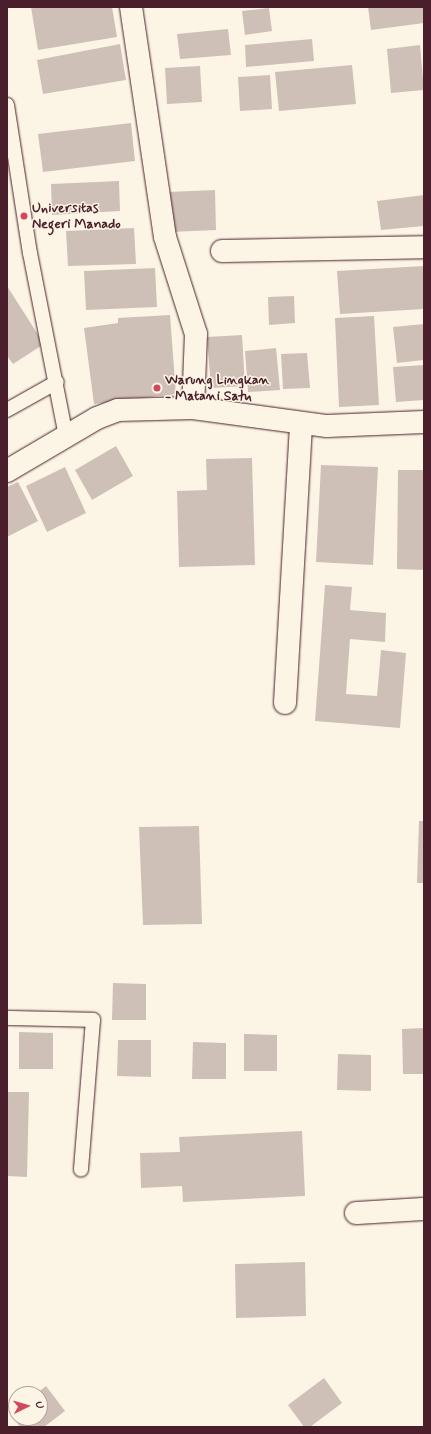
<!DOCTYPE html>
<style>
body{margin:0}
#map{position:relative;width:431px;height:1434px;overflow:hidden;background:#fcf5e5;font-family:Mynerve,sans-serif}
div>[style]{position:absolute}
.building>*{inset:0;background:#cfc0b7}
.roads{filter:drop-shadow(0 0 1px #4a1f2b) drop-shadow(0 0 1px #4a1f2b)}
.lane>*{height:14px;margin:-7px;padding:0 7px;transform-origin:7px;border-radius:7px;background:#fcf5e5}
.street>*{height:22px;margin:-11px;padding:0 11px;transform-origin:11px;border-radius:11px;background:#fcf5e5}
.dots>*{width:11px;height:11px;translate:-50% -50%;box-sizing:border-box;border:2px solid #fcf5e5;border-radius:50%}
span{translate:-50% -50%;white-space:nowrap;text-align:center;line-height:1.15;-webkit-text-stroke:3px #fcf5e5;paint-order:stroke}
.poi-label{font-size:14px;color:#4a1f2b;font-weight:700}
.left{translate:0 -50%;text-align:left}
.frame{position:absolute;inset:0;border:8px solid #4a1f2b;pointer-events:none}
.north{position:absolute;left:8px;top:1386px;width:40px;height:40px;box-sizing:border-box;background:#fcf5e5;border:1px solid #b59f9b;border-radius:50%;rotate:85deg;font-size:11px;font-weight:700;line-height:16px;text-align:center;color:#4a1f2b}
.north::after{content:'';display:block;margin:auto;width:14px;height:18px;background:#d1495b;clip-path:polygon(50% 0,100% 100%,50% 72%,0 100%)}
</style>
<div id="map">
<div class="building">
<div style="clip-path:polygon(31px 7px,112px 7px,117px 37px,38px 50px)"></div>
<div style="clip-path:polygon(368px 7px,424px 7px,424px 23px,371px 30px)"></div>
<div style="clip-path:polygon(269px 8px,272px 31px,245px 35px,242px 11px)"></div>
<div style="clip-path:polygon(228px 29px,231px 55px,180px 59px,177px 34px)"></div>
<div style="clip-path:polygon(312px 39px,314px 61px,246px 67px,245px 45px)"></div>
<div style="clip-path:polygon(120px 44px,126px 80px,43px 94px,37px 60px)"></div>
<div style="clip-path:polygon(420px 45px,424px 90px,391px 93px,387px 49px)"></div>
<div style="clip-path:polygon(352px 65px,356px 104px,279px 111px,275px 72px)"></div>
<div style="clip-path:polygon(200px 66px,202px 102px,167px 104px,165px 68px)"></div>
<div style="clip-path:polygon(270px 75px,272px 109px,240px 111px,238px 77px)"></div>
<div style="clip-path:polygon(131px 123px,135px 161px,43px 172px,38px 134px)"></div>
<div style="clip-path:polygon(119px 181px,120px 211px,52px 215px,51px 184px)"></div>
<div style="clip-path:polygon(215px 190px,216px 230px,170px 232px,168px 192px)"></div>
<div style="clip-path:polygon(424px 195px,424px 226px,381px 230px,377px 201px)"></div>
<div style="clip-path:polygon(134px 228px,136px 264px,68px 266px,66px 231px)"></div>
<div style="clip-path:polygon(424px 266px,424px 309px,340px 314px,337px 271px)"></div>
<div style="clip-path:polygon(155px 268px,157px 307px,86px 310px,84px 271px)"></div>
<div style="clip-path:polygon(7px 286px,44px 344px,13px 364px,7px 356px)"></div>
<div style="clip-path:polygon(294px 296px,295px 323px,269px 325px,268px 297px)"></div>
<div style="clip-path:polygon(170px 315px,176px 394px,94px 404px,84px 328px,118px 323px,118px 318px)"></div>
<div style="clip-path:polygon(374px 316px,379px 405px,339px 407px,335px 318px)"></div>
<div style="clip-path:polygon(424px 324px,424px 360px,397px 363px,393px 327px)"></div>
<div style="clip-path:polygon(242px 335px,245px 386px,211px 388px,207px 337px)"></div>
<div style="clip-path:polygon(276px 348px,280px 390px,248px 392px,245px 351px)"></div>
<div style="clip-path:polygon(307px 353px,310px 388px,283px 389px,281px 354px)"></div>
<div style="clip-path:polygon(424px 365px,424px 400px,396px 402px,393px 367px)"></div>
<div style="clip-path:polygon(116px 446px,133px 476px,92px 500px,75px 470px)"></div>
<div style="clip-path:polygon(252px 458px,255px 565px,179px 567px,177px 491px,207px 490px,206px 459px)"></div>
<div style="clip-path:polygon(321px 465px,378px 467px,373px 565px,316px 562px)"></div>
<div style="clip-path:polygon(65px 467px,86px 513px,47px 532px,26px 486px)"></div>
<div style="clip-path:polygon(398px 470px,424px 470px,424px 570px,397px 569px)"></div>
<div style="clip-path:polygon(18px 482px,38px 521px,7px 537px,7px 487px)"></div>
<div style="clip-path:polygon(325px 585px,352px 587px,350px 610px,386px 613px,385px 642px,350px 639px,346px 694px,377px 696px,381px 650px,406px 653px,400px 728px,315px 721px)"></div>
<div style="clip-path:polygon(419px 821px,424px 821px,424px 883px,417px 883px)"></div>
<div style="clip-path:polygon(199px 826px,202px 924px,143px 925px,139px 827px)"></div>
<div style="clip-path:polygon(113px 983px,146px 984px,146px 1020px,112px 1020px)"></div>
<div style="clip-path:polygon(424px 1028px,424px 1074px,403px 1074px,402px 1029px)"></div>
<div style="clip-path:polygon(19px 1032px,53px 1033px,53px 1069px,19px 1069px)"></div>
<div style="clip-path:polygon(244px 1034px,277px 1035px,277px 1071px,244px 1071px)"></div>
<div style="clip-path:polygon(118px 1040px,151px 1040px,151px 1077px,117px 1076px)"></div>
<div style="clip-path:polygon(193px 1042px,226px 1043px,226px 1079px,192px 1079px)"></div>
<div style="clip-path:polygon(338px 1054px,371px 1055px,371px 1091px,337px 1090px)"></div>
<div style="clip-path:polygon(7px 1092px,29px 1092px,27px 1177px,7px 1176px)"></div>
<div style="clip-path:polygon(302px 1131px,305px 1196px,183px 1202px,182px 1186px,141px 1188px,140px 1153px,180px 1152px,179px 1137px)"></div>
<div style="clip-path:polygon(305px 1262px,306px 1316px,236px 1318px,235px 1264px)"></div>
<div style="clip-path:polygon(324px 1378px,342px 1403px,310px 1427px,304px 1427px,288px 1405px)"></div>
<div style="clip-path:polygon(46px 1386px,65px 1411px,44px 1427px,20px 1427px,10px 1413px,16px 1409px,16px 1418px,40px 1418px,40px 1394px,36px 1394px)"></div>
</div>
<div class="roads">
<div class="lane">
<div style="left:7px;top:105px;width:150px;rotate:81.2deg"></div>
<div style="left:30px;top:253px;width:187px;rotate:78.9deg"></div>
<div style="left:7px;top:410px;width:57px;rotate:-29.2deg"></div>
<div style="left:7px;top:1018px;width:86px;rotate:1.3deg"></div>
<div style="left:93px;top:1020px;width:150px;rotate:94.6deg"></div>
</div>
<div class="street">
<div style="left:131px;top:7px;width:232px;rotate:81.6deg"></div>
<div style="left:165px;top:237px;width:102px;rotate:72.3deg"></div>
<div style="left:196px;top:334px;width:74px;rotate:92.3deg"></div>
<div style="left:222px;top:251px;width:202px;rotate:-1.1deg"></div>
<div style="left:7px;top:471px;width:104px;rotate:-30.5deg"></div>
<div style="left:97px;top:418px;width:22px;rotate:-21deg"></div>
<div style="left:118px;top:410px;width:75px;rotate:-1.5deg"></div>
<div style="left:193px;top:408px;width:135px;rotate:7.7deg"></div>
<div style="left:327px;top:426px;width:97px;rotate:-2.4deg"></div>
<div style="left:285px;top:703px;width:278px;rotate:-86.7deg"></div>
<div style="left:356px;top:1213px;width:68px;rotate:-3.4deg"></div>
</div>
</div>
<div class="dots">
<div style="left:24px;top:216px;background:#d1495b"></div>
<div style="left:157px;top:388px;background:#d1495b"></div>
</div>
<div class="poi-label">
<span class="left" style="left:32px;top:216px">Universitas<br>Negeri Manado</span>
<span class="left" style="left:165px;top:388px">Warung Lingkan<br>- Matani Satu</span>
</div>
<div class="frame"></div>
<div class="north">U</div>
</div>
